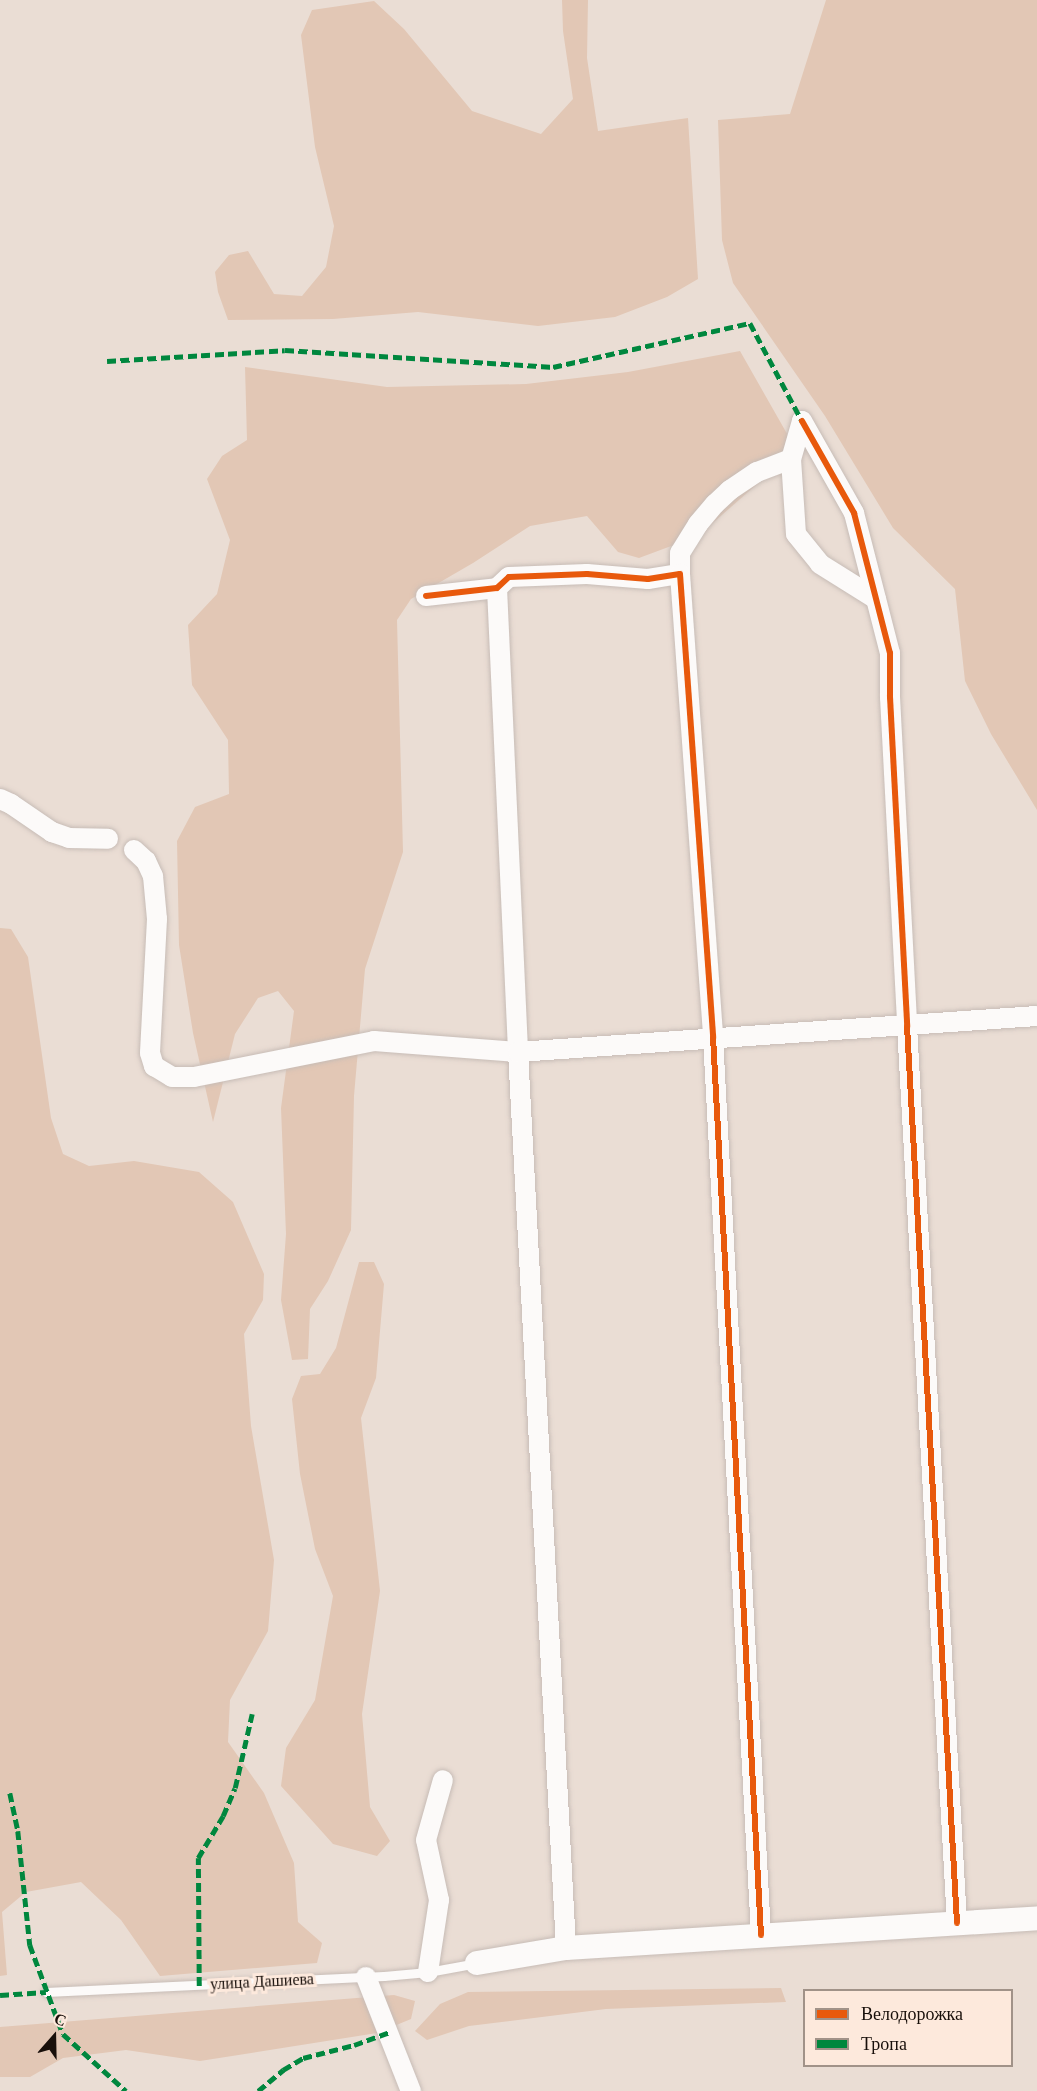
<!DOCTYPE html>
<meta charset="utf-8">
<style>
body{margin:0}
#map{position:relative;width:1037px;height:2091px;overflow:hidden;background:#eaddd4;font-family:Georgia,serif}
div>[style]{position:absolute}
.green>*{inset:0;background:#e2c7b5}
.roads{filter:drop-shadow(0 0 2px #c7bcb6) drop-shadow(0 0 2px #c7bcb6)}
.service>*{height:9px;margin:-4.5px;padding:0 4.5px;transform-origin:4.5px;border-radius:4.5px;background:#fcfaf9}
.minor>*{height:20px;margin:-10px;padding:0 10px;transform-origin:10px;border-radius:10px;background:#fcfaf9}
.tertiary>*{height:24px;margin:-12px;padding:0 12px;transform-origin:12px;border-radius:12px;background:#fcfaf9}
.quiet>*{height:4.5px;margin-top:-2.25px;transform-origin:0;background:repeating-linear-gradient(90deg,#00873e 0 9px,transparent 0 13.5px)}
.cycleway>*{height:6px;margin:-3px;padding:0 3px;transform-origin:3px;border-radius:3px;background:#e8590c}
span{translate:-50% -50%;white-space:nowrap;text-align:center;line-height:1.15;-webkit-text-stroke:6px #fde9dc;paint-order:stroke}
.street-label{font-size:16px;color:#180f0a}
.legend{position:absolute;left:803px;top:1989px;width:210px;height:78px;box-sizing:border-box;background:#fde9dc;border:2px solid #a19288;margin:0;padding:8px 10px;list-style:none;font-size:18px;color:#180f0a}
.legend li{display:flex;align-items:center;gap:12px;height:30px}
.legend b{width:30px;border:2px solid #a19288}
.north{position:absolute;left:24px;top:2007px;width:60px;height:60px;-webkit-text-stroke:4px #fde9dc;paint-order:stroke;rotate:20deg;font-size:16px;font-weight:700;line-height:24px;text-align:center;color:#180f0a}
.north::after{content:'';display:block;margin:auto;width:21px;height:27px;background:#180f0a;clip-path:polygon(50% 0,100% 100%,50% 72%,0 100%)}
</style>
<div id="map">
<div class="green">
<div style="clip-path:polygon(562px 0,588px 0,587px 58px,598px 131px,688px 118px,698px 279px,667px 297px,615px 317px,538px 326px,418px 312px,333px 319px,228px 320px,218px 292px,215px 272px,229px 255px,248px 251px,274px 294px,302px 296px,326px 267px,334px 226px,315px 147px,301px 35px,312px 10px,374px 1px,404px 29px,472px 111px,541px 134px,573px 99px,563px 31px)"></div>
<div style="clip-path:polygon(826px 0,1037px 0,1037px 810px,991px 734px,965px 681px,955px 589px,893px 528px,825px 416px,733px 283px,722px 240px,718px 120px,790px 114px)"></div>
<div style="clip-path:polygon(740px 351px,790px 439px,781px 463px,698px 536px,639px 558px,618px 552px,587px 516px,530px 526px,473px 563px,411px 599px,397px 620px,403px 852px,365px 969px,354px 1096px,351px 1230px,328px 1281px,310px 1309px,308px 1359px,292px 1360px,281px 1300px,286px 1234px,281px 1108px,294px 1011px,278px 991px,258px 998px,235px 1034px,213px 1122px,193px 1033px,179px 945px,177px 841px,195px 807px,229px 794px,228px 740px,192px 685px,188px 625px,217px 594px,230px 540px,207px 479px,222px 456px,247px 440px,245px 367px,387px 387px,526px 384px,628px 372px)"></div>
<div style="clip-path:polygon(0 928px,11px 929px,28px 957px,51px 1118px,63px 1154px,89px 1166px,134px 1161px,199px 1172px,233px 1202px,264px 1274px,263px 1300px,244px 1334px,251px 1426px,274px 1560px,268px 1631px,230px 1700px,228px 1742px,264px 1793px,294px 1863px,298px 1922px,322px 1943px,317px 1963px,160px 1976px,121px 1920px,81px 1882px,26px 1892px,2px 1912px,7px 1975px,0 1976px)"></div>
<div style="clip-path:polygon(359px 1262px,374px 1262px,384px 1284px,376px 1378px,361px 1418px,380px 1591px,362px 1714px,370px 1807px,390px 1841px,377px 1856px,333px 1844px,281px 1786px,286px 1748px,315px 1700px,333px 1596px,315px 1549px,300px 1474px,292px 1399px,301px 1376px,320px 1374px,336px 1348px)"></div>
<div style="clip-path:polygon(781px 1988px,786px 2002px,606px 2009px,469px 2026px,427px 2040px,415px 2031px,440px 2004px,468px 1992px)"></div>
<div style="clip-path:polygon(394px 1995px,415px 2001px,411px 2019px,377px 2033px,200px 2061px,126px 2050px,63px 2058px,30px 2077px,0 2077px,0 2027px)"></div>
</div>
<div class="roads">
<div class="service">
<div style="left:46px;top:1992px;width:338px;rotate:-2.7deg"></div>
<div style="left:384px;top:1976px;width:44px;rotate:-5.2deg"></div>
<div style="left:428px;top:1972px;width:50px;rotate:-10.4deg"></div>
</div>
<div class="minor">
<div style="left:802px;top:421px;width:106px;rotate:60.5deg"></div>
<div style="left:854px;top:513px;width:145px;rotate:75.6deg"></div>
<div style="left:890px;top:653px;width:44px;rotate:90deg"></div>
<div style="left:890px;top:697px;width:329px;rotate:87deg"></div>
<div style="left:907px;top:1026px;width:898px;rotate:86.81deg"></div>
<div style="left:802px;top:421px;width:40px;rotate:106deg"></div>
<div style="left:791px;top:459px;width:75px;rotate:86.2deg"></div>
<div style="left:796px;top:534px;width:38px;rotate:51deg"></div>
<div style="left:820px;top:564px;width:66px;rotate:32deg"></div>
<div style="left:680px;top:574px;width:21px;rotate:-90deg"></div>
<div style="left:680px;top:553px;width:34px;rotate:-58deg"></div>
<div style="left:698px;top:524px;width:26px;rotate:-50deg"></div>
<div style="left:715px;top:504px;width:21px;rotate:-43deg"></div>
<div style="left:730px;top:490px;width:32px;rotate:-34deg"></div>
<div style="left:757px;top:472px;width:36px;rotate:-21deg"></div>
<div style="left:497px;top:588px;width:464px;rotate:87.4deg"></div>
<div style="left:518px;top:1052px;width:897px;rotate:86.93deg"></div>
<div style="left:426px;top:596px;width:71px;rotate:-6.4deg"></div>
<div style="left:497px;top:588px;width:16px;rotate:-43deg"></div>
<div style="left:509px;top:577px;width:78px;rotate:-2.2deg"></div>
<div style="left:587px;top:574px;width:61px;rotate:4.7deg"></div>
<div style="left:648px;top:579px;width:32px;rotate:-9deg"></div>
<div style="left:680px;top:574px;width:464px;rotate:85.9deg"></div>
<div style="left:713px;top:1037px;width:899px;rotate:86.94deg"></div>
<div style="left:0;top:799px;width:12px;rotate:24deg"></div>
<div style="left:11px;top:804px;width:50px;rotate:34.3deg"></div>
<div style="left:52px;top:832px;width:18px;rotate:19deg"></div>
<div style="left:69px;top:838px;width:39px;rotate:1deg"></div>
<div style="left:134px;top:850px;width:16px;rotate:43deg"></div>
<div style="left:146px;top:861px;width:17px;rotate:65deg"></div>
<div style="left:153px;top:876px;width:43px;rotate:84.7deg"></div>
<div style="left:157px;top:919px;width:134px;rotate:93deg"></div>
<div style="left:150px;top:1053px;width:14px;rotate:73deg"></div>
<div style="left:154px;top:1066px;width:21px;rotate:31deg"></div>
<div style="left:172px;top:1077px;width:22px"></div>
<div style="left:194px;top:1077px;width:184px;rotate:-11.3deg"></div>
<div style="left:374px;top:1041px;width:144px;rotate:4.4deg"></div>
<div style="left:518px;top:1052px;width:520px;rotate:-3.97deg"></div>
<div style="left:428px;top:1972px;width:73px;rotate:-81.3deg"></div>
<div style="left:439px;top:1900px;width:61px;rotate:-102.2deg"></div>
<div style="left:426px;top:1840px;width:62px;rotate:-74.2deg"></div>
<div style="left:366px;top:1977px;width:123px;rotate:68.5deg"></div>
</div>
<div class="tertiary">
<div style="left:477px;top:1963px;width:90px;rotate:-9.6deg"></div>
<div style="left:566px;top:1948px;width:472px;rotate:-3.6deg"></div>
</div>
</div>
<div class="quiet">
<div style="left:107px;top:361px;width:178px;rotate:-3.5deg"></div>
<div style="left:285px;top:350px;width:269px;rotate:3.6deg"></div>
<div style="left:553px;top:367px;width:202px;rotate:-12.6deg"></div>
<div style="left:750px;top:323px;width:111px;rotate:62deg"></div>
<div style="left:10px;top:1793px;width:39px;rotate:78deg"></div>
<div style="left:18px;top:1831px;width:115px;rotate:84deg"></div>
<div style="left:30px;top:1945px;width:95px;rotate:69.7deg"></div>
<div style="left:63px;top:2034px;width:85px;rotate:42.1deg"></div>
<div style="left:199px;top:1986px;width:128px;rotate:-90.4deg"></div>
<div style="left:198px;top:1858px;width:49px;rotate:-59.2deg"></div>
<div style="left:223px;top:1816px;width:30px;rotate:-67deg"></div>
<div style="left:235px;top:1788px;width:76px;rotate:-77.1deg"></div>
<div style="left:0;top:1995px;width:46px;rotate:-3.7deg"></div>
<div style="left:258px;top:2091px;width:33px;rotate:-40deg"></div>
<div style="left:283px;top:2070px;width:23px;rotate:-31deg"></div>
<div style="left:303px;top:2058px;width:53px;rotate:-14.3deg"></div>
<div style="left:354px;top:2045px;width:37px;rotate:-20deg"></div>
</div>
<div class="cycleway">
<div style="left:802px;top:421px;width:106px;rotate:60.5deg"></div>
<div style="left:854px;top:513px;width:145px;rotate:75.6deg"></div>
<div style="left:890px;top:653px;width:44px;rotate:90deg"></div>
<div style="left:890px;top:697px;width:329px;rotate:87deg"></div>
<div style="left:907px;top:1026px;width:898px;rotate:86.81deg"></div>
<div style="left:426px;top:596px;width:71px;rotate:-6.4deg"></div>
<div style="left:497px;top:588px;width:16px;rotate:-43deg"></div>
<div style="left:509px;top:577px;width:78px;rotate:-2.2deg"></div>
<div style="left:587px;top:574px;width:61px;rotate:4.7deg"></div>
<div style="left:648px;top:579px;width:32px;rotate:-9deg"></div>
<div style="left:680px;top:574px;width:464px;rotate:85.9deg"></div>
<div style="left:713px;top:1037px;width:899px;rotate:86.94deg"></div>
</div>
<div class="street-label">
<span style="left:262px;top:1982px;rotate:-3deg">улица Дашиева</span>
</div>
<ul class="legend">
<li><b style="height:8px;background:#e8590c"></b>Велодорожка</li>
<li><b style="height:8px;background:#00873e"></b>Тропа</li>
</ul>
<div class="north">С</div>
</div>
